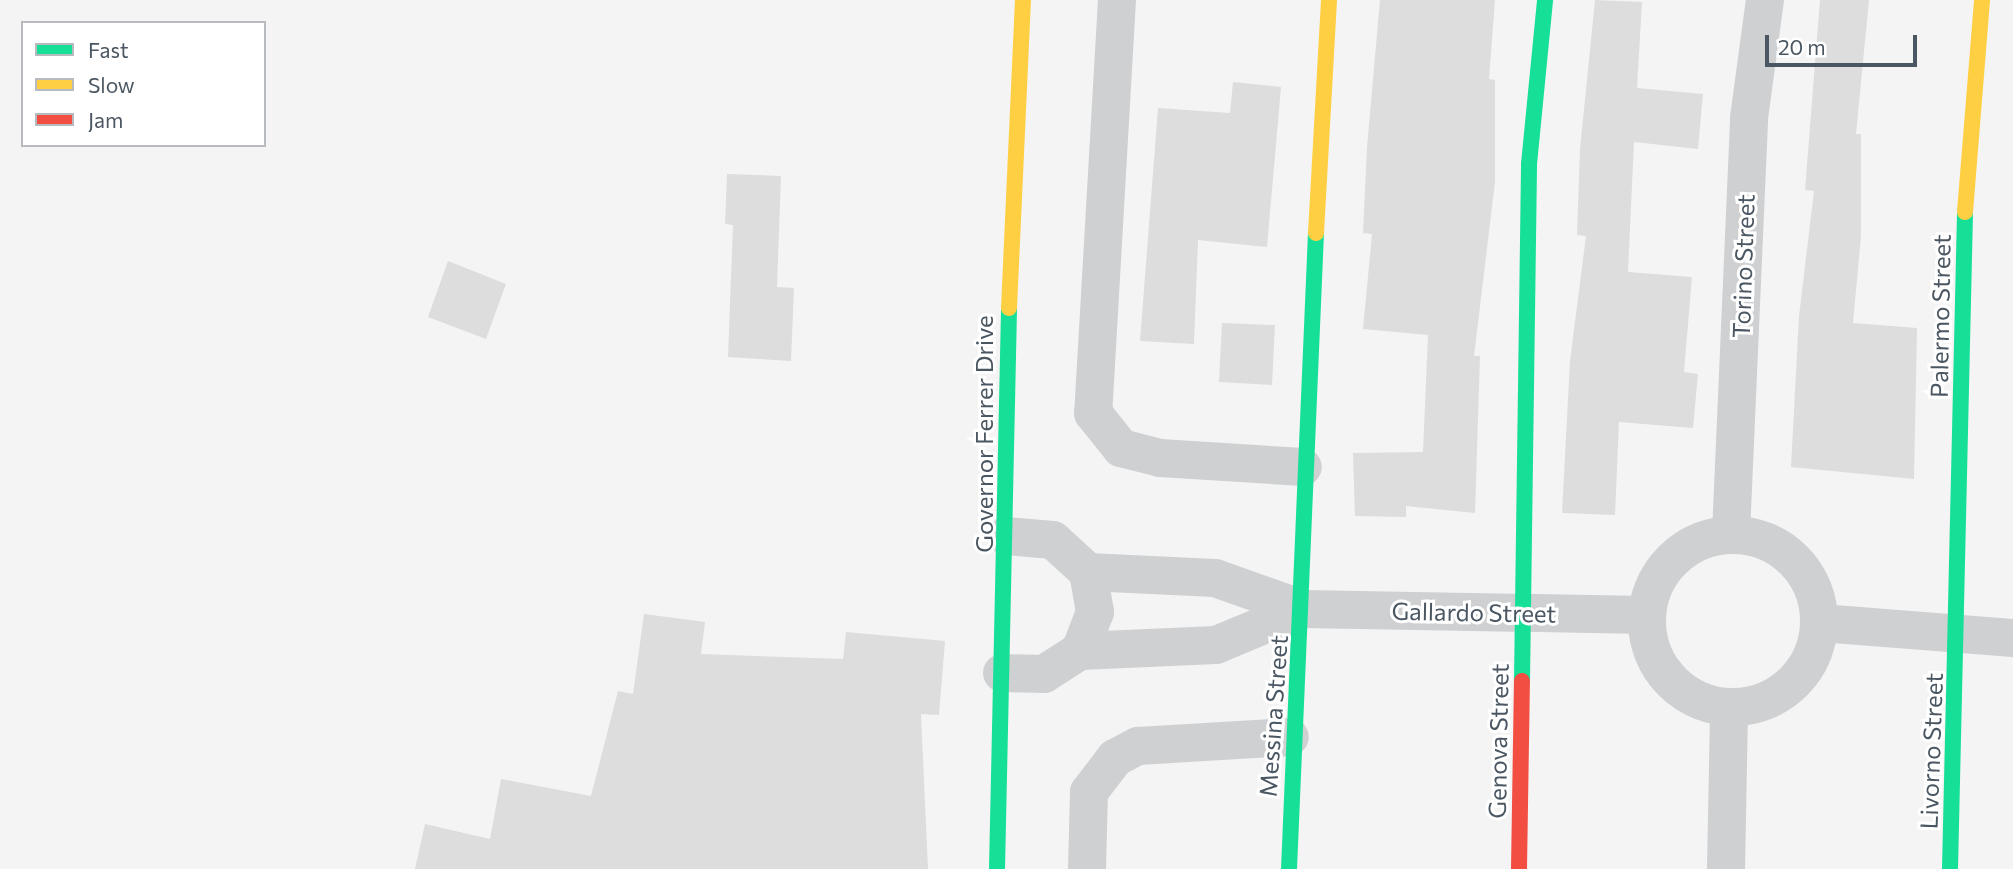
<!DOCTYPE html>
<style>
body{margin:0}
#map{position:relative;width:2013px;height:869px;overflow:hidden;background:#f4f4f4;font-family:Commissioner,sans-serif}
div>[style]{position:absolute}
.building>*{inset:0;background:#ddddde}
.street>*{height:38px;margin:-19px;padding:0 19px;transform-origin:19px;border-radius:19px;background:#ced0d2}
.street>.ring{margin:-19px;padding:0;box-sizing:content-box;background:none;border:38px solid #ced0d2;border-radius:50%}
.fast>*{height:16px;margin:-8px;padding:0 8px;transform-origin:8px;border-radius:8px;background:#16e098}
.slow>*{height:16px;margin:-8px;padding:0 8px;transform-origin:8px;border-radius:8px;background:#ffcf43}
.jam>*{height:16px;margin:-8px;padding:0 8px;transform-origin:8px;border-radius:8px;background:#f24e42}
span{translate:-50% -50%;white-space:nowrap;text-align:center;line-height:1.15;-webkit-text-stroke:6px #fff;paint-order:stroke}
.street-label{font-size:24px;color:#4a5661}
.legend{position:absolute;left:21px;top:21px;width:245px;height:126px;box-sizing:border-box;background:#fff;border:2px solid #b7bbc0;margin:0;padding:9px 12px;list-style:none;font-size:21px;color:#4a5661}
.legend li{display:flex;align-items:center;gap:14px;height:35px}
.legend b{width:35px;border:2px solid #b7bbc0}
.scale{position:absolute;left:1765px;top:35px;width:152px;height:32px;box-sizing:border-box;border:4px solid #4a5661;border-top:0;padding-left:9px;font-size:21px;line-height:24px;white-space:nowrap;color:#4a5661;-webkit-text-stroke:5px #fff;paint-order:stroke}
</style>
<div id="map">
<div class="building">
<div style="clip-path:polygon(1380px 0,1495px 0,1489px 79px,1495px 80px,1495px 182px,1474px 356px,1480px 356px,1475px 513px,1406px 506px,1406px 517px,1355px 516px,1353px 453px,1423px 452px,1428px 335px,1363px 329px,1372px 234px,1363px 233px,1367px 147px)"></div>
<div style="clip-path:polygon(1595px 0,1642px 2px,1637px 88px,1703px 94px,1698px 149px,1634px 142px,1628px 272px,1692px 277px,1684px 372px,1698px 374px,1693px 428px,1619px 422px,1615px 515px,1562px 513px,1570px 361px,1586px 236px,1577px 235px,1580px 149px)"></div>
<div style="clip-path:polygon(1820px 0,1869px 0,1856px 134px,1861px 134px,1861px 236px,1853px 323px,1917px 328px,1914px 479px,1791px 467px,1799px 316px,1814px 191px,1805px 190px)"></div>
<div style="clip-path:polygon(1233px 82px,1281px 87px,1267px 247px,1198px 240px,1194px 344px,1140px 341px,1158px 108px,1230px 113px)"></div>
<div style="clip-path:polygon(727px 174px,781px 176px,777px 287px,794px 288px,791px 361px,728px 357px,733px 225px,725px 224px)"></div>
<div style="clip-path:polygon(448px 261px,506px 284px,486px 339px,428px 317px)"></div>
<div style="clip-path:polygon(1222px 323px,1275px 325px,1272px 385px,1219px 382px)"></div>
<div style="clip-path:polygon(644px 614px,705px 622px,701px 654px,843px 659px,846px 632px,945px 641px,939px 715px,921px 714px,928px 869px,415px 869px,425px 824px,490px 839px,501px 779px,591px 796px,618px 691px,633px 694px)"></div>
</div>
<div class="street">
<div style="left:1117px;top:0;width:414px;rotate:93.3deg"></div>
<div style="left:1093px;top:413px;width:45px;rotate:51.3deg"></div>
<div style="left:1121px;top:448px;width:40px;rotate:14.4deg"></div>
<div style="left:1160px;top:458px;width:143px;rotate:3.6deg"></div>
<div style="left:1731px;top:534px;width:416px;rotate:-87.5deg"></div>
<div style="left:1749px;top:118px;width:119px;rotate:-82.3deg"></div>
<div class="ring" style="left:1647px;top:535px;width:134px;height:134px"></div>
<div style="left:1088px;top:572px;width:127px;rotate:2.7deg"></div>
<div style="left:1215px;top:578px;width:93px;rotate:19.4deg"></div>
<div style="left:1303px;top:609px;width:343px;rotate:1deg"></div>
<div style="left:1821px;top:623px;width:193px;rotate:4.5deg"></div>
<div style="left:1080px;top:651px;width:136px;rotate:-2.5deg"></div>
<div style="left:1216px;top:645px;width:94px;rotate:-22.5deg"></div>
<div style="left:1002px;top:673px;width:42px;rotate:1.4deg"></div>
<div style="left:1044px;top:674px;width:43px;rotate:-32.6deg"></div>
<div style="left:1080px;top:651px;width:42px;rotate:-69deg"></div>
<div style="left:1095px;top:612px;width:41px;rotate:-99.9deg"></div>
<div style="left:1088px;top:572px;width:47px;rotate:-137.6deg"></div>
<div style="left:1053px;top:540px;width:47px;rotate:-175.1deg"></div>
<div style="left:1087px;top:869px;width:77px;rotate:-88.5deg"></div>
<div style="left:1089px;top:792px;width:43px;rotate:-52.6deg"></div>
<div style="left:1115px;top:758px;width:26px;rotate:-28deg"></div>
<div style="left:1138px;top:746px;width:152px;rotate:-3.4deg"></div>
<div style="left:1726px;top:869px;width:161px;rotate:-88.9deg"></div>
</div>
<div class="fast">
<div style="left:1522px;top:681px;width:517px;rotate:-89.22deg"></div>
<div style="left:1529px;top:164px;width:165px;rotate:-84.4deg"></div>
<div style="left:997px;top:869px;width:561px;rotate:-88.77deg"></div>
<div style="left:1289px;top:869px;width:637px;rotate:-87.57deg"></div>
<div style="left:1950px;top:869px;width:657px;rotate:-88.69deg"></div>
</div>
<div class="slow">
<div style="left:1965px;top:212px;width:213px;rotate:-85.4deg"></div>
<div style="left:1316px;top:233px;width:233px;rotate:-86.8deg"></div>
<div style="left:1009px;top:308px;width:308px;rotate:-87.4deg"></div>
</div>
<div class="jam">
<div style="left:1519px;top:869px;width:188px;rotate:-89.1deg"></div>
</div>
<div class="street-label">
<span style="left:1743px;top:266px;rotate:-88deg">Torino Street</span>
<span style="left:1940px;top:316px;rotate:-89deg">Palermo Street</span>
<span style="left:984px;top:434px;rotate:-90deg">Governor Ferrer Drive</span>
<span style="left:1474px;top:612px;rotate:1deg">Gallardo Street</span>
<span style="left:1273px;top:716px;rotate:-86deg">Messina Street</span>
<span style="left:1498px;top:741px;rotate:-89deg">Genova Street</span>
<span style="left:1931px;top:751px;rotate:-88deg">Livorno Street</span>
</div>
<ul class="legend">
<li><b style="height:9px;background:#16e098"></b>Fast</li>
<li><b style="height:9px;background:#ffcf43"></b>Slow</li>
<li><b style="height:9px;background:#f24e42"></b>Jam</li>
</ul>
<div class="scale">20 m</div>
</div>
